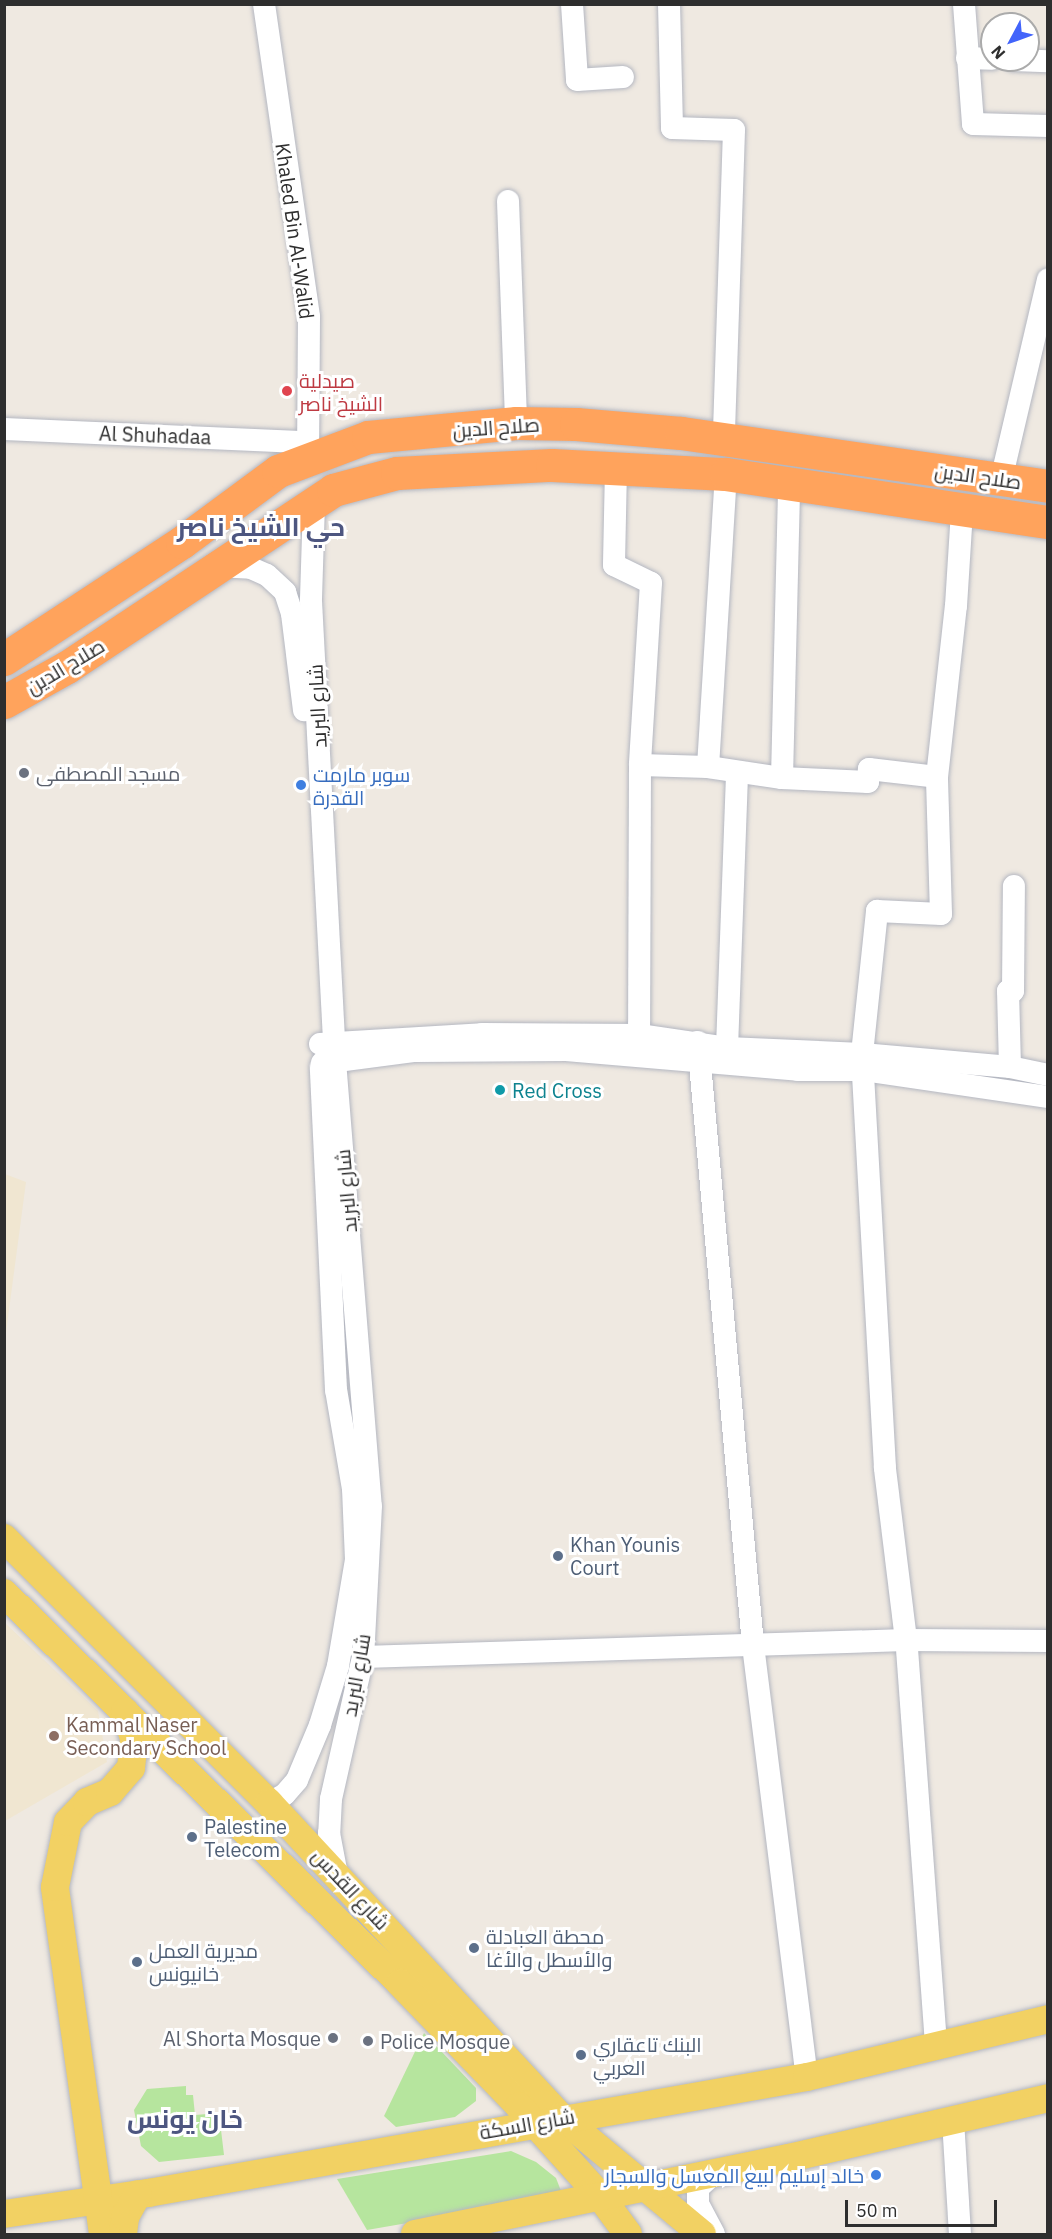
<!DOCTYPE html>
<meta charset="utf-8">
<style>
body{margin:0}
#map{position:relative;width:1052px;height:2239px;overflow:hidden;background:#efe9e1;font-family:"IBM Plex Sans",Cairo,sans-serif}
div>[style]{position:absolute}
.education>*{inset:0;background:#f0e6d1}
.green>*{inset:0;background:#b6e59e}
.roads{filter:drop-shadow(0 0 2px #b4b7c1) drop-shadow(0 0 2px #b4b7c1)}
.minor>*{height:22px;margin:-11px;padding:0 11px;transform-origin:11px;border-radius:11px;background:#fff}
.major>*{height:28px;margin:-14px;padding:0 14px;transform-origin:14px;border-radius:14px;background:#f2d163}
.highway>*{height:33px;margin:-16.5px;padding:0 16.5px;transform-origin:16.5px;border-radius:16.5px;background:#ffa35c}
.dots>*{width:16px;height:16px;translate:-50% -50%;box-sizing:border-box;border:3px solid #fff;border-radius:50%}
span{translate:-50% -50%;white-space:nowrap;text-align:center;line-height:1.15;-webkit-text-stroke:6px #fff;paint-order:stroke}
.street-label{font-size:20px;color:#2e2e2e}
.health-label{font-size:20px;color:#be3a42}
.left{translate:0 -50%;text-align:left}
.worship-label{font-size:20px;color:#5b616d}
.right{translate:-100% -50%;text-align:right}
.shop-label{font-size:20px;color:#366cbe}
.culture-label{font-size:20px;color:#0d838f}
.service-label{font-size:20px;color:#4e5e75}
.education-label{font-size:20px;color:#785e54}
.district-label{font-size:26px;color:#4d5680;font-weight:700}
.frame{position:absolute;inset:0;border:6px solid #2e2e2e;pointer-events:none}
.north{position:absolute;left:980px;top:12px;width:60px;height:60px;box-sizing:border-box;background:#fff;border:2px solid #ababab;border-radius:50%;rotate:229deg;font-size:16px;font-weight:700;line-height:24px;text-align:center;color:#2e2e2e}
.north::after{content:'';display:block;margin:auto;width:21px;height:27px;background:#4264fb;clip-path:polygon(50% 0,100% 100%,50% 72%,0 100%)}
.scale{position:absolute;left:845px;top:2200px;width:152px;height:27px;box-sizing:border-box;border:3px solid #2e2e2e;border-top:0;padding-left:8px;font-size:18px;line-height:21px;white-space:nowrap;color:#2e2e2e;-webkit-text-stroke:4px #fff;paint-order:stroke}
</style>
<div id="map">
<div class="education">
<div style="clip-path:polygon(5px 1174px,26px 1182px,5px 1340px)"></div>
<div style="clip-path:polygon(4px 1622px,98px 1711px,107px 1762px,5px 1821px)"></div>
</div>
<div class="green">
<div style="clip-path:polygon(424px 2033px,476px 2088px,476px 2101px,455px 2117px,396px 2127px,384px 2116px)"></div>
<div style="clip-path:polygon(186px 2086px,186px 2095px,193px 2095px,195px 2115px,219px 2113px,224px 2155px,159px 2162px,141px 2146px,134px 2110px,147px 2089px)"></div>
<div style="clip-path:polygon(511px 2151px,536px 2162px,556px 2178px,561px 2191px,552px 2198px,367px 2230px,337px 2179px)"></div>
</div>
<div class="roads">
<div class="minor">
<div style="left:264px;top:4px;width:316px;rotate:81.8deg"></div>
<div style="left:309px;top:317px;width:142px;rotate:90.4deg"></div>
<div style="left:572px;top:4px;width:76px;rotate:86.2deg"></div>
<div style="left:577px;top:80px;width:46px;rotate:-3.7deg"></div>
<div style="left:669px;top:4px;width:124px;rotate:88.6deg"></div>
<div style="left:672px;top:128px;width:62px;rotate:1.8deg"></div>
<div style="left:734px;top:130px;width:308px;rotate:91.9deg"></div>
<div style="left:964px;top:4px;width:120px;rotate:85.7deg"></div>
<div style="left:973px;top:124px;width:75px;rotate:1.5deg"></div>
<div style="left:967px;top:58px;width:25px;rotate:2deg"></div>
<div style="left:1013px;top:60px;width:35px;rotate:2deg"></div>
<div style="left:508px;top:201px;width:222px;rotate:87.9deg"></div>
<div style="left:4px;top:429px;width:302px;rotate:2.5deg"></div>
<div style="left:616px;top:468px;width:97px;rotate:91.2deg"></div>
<div style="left:614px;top:565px;width:41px;rotate:25.9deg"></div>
<div style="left:651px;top:583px;width:182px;rotate:93.5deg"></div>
<div style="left:640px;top:765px;width:270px;rotate:90.2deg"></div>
<div style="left:1001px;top:480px;width:206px;rotate:-76.8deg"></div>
<div style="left:314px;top:503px;width:98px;rotate:91.8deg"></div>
<div style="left:311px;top:601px;width:461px;rotate:87deg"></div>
<div style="left:335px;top:1061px;width:446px;rotate:85.4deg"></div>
<div style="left:371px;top:1506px;width:151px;rotate:93deg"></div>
<div style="left:363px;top:1657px;width:146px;rotate:102.7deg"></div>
<div style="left:331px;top:1799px;width:34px;rotate:93deg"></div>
<div style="left:329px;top:1833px;width:43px;rotate:79.2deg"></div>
<div style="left:217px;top:566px;width:34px;rotate:3deg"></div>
<div style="left:251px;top:568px;width:17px;rotate:24deg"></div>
<div style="left:267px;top:575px;width:25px;rotate:43deg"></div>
<div style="left:285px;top:592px;width:23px;rotate:72deg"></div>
<div style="left:292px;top:614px;width:97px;rotate:82.9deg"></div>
<div style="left:640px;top:765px;width:68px;rotate:1.7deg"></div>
<div style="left:708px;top:767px;width:75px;rotate:8.5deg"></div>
<div style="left:782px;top:778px;width:86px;rotate:2.7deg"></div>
<div style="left:868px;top:782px;width:13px;rotate:-86deg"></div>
<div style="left:869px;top:769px;width:68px;rotate:6.7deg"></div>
<div style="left:708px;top:767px;width:294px;rotate:-86.5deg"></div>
<div style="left:782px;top:778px;width:296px;rotate:-88.6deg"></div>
<div style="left:698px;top:1042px;width:606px;rotate:84.79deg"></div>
<div style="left:753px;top:1645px;width:435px;rotate:82.9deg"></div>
<div style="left:320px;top:1044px;width:162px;rotate:-3.5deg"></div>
<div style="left:482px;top:1034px;width:157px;rotate:0.4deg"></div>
<div style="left:639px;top:1035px;width:89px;rotate:8.4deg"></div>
<div style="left:727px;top:1048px;width:135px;rotate:2.5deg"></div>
<div style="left:862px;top:1054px;width:149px;rotate:5deg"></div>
<div style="left:1010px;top:1067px;width:39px;rotate:12deg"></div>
<div style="left:727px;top:1048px;width:275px;rotate:-87.9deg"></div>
<div style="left:322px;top:1063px;width:94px;rotate:-7.4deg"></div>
<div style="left:415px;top:1051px;width:151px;rotate:-0.4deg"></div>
<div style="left:566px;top:1050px;width:233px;rotate:4.9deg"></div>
<div style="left:798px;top:1070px;width:65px"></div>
<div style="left:863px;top:1070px;width:187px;rotate:8.3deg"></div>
<div style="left:1010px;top:1067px;width:76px;rotate:-91.5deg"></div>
<div style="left:1008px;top:991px;width:5px"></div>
<div style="left:1013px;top:991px;width:105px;rotate:-89.5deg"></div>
<div style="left:363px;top:1657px;width:543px;rotate:-1.79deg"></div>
<div style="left:906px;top:1640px;width:142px;rotate:0.4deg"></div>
<div style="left:269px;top:1803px;width:18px;rotate:-29deg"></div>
<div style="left:285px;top:1794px;width:18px;rotate:-49deg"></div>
<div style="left:297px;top:1780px;width:60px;rotate:-67.3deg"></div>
<div style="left:320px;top:1725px;width:62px;rotate:-73deg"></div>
<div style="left:338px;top:1666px;width:108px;rotate:-80.4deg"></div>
<div style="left:356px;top:1560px;width:71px;rotate:-92.4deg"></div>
<div style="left:353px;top:1489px;width:100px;rotate:-99.7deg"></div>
<div style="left:336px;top:1390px;width:323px;rotate:-92.7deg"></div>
<div style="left:936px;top:2044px;width:405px;rotate:-94.2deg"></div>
<div style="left:906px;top:1640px;width:173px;rotate:-97deg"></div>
<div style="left:885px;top:1468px;width:415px;rotate:-93.2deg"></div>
<div style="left:862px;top:1054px;width:144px;rotate:-84deg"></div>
<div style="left:877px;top:911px;width:64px;rotate:2.7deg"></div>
<div style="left:941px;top:914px;width:137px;rotate:-91.7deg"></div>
<div style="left:937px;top:777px;width:172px;rotate:-83.7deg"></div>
<div style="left:956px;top:606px;width:96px;rotate:-86.4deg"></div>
<div style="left:953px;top:2120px;width:114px;rotate:86.5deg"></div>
<div style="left:714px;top:2234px;width:34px;rotate:-118deg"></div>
<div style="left:698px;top:2204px;width:16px;rotate:-90deg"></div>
<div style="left:698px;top:2188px;width:24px;rotate:-42deg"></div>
</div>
<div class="major">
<div style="left:4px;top:1538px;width:375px;rotate:45deg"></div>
<div style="left:269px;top:1803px;width:429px;rotate:47.1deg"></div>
<div style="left:561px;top:2117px;width:183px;rotate:39.7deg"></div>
<div style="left:4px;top:1593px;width:556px;rotate:44.56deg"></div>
<div style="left:400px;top:1983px;width:171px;rotate:45.9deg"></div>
<div style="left:519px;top:2106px;width:121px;rotate:48deg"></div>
<div style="left:600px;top:2196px;width:47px;rotate:53.6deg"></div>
<div style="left:4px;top:2214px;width:146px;rotate:-8.3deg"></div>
<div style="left:148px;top:2193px;width:669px;rotate:-9.98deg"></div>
<div style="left:807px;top:2077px;width:248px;rotate:-13.5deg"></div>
<div style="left:103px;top:2234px;width:350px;rotate:-97.9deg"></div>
<div style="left:55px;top:1887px;width:66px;rotate:-78.7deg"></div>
<div style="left:68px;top:1822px;width:28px;rotate:-46deg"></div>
<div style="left:87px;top:1802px;width:25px;rotate:-23deg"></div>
<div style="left:110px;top:1792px;width:32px;rotate:-49deg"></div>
<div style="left:131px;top:1768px;width:30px;rotate:-84deg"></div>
<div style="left:134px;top:1738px;width:28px;rotate:-109deg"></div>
<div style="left:123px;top:2234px;width:17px;rotate:-83deg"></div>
<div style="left:125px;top:2217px;width:26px;rotate:-61deg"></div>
<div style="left:415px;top:2234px;width:382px;rotate:-11.5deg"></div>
<div style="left:789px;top:2158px;width:266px;rotate:-13deg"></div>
</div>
<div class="highway">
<div style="left:4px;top:659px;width:213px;rotate:-33.3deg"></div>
<div style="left:182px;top:542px;width:119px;rotate:-36.5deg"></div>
<div style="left:278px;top:471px;width:96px;rotate:-20.7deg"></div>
<div style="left:368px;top:437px;width:149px;rotate:-5.4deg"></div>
<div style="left:516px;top:423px;width:60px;rotate:1deg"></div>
<div style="left:576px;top:424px;width:105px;rotate:4.9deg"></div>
<div style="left:681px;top:433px;width:371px;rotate:8.2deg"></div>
<div style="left:4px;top:702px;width:72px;rotate:-29.1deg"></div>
<div style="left:67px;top:667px;width:320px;rotate:-33.6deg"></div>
<div style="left:333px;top:490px;width:66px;rotate:-14.9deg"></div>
<div style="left:397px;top:473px;width:155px;rotate:-3deg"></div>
<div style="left:552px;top:465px;width:174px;rotate:3deg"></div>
<div style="left:726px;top:474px;width:326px;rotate:8.5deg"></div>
</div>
</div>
<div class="dots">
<div style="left:287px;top:391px;background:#e0444e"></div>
<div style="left:24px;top:773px;background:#6b7280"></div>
<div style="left:301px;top:785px;background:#3f7fe0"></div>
<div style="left:500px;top:1090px;background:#0f9aa8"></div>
<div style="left:558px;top:1556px;background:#5c6f8a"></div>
<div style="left:54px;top:1736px;background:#8d6e63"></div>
<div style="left:192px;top:1837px;background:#5c6f8a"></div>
<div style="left:474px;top:1948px;background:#5c6f8a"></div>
<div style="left:137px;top:1962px;background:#5c6f8a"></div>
<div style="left:333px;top:2038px;background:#6b7280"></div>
<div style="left:368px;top:2041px;background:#6b7280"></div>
<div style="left:581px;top:2055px;background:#5c6f8a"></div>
<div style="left:876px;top:2175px;background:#3f7fe0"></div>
</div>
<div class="street-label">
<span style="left:295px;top:231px;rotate:82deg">Khaled Bin Al-Walid</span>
<span style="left:496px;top:427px;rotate:-4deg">صلاح الدين</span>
<span style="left:155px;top:435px;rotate:2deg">Al Shuhadaa</span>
<span style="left:978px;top:476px;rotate:8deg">صلاح الدين</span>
<span style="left:65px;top:666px;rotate:-31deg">صلاح الدين</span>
<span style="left:317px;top:706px;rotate:-93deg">شارع البريد</span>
<span style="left:346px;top:1191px;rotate:-95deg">شارع البريد</span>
<span style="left:356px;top:1675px;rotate:-80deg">شارع البريد</span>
<span style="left:351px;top:1889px;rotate:47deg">شارع القدس</span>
<span style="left:527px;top:2124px;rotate:-10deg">شارع السكة</span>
</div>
<div class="health-label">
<span class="left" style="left:299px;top:392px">صيدلية<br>الشيخ ناصر</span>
</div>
<div class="worship-label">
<span class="left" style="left:36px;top:773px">مسجد المصطفى</span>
<span class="right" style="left:321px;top:2038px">Al Shorta Mosque</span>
<span class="left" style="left:380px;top:2041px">Police Mosque</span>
</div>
<div class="shop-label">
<span class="left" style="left:313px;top:786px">سوبر مارمت<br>القدرة</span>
<span class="right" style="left:864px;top:2175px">خالد إسليم لبيع المعسل والسجار</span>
</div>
<div class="culture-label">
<span class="left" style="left:512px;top:1090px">Red Cross</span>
</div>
<div class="service-label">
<span class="left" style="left:570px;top:1556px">Khan Younis<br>Court</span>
<span class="left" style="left:204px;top:1838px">Palestine<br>Telecom</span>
<span class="left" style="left:486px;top:1948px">محطة العبادلة<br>والأسطل والأغا</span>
<span class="left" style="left:149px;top:1962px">مديرية العمل<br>خانيونس</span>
<span class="left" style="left:593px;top:2056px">البنك تاعقاري<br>العربي</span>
</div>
<div class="education-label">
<span class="left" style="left:66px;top:1736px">Kammal Naser<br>Secondary School</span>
</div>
<div class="district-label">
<span style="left:261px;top:527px">حي الشيخ ناصر</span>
<span style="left:185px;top:2119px">خان يونس</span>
</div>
<div class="frame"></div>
<div class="north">N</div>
<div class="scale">50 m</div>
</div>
